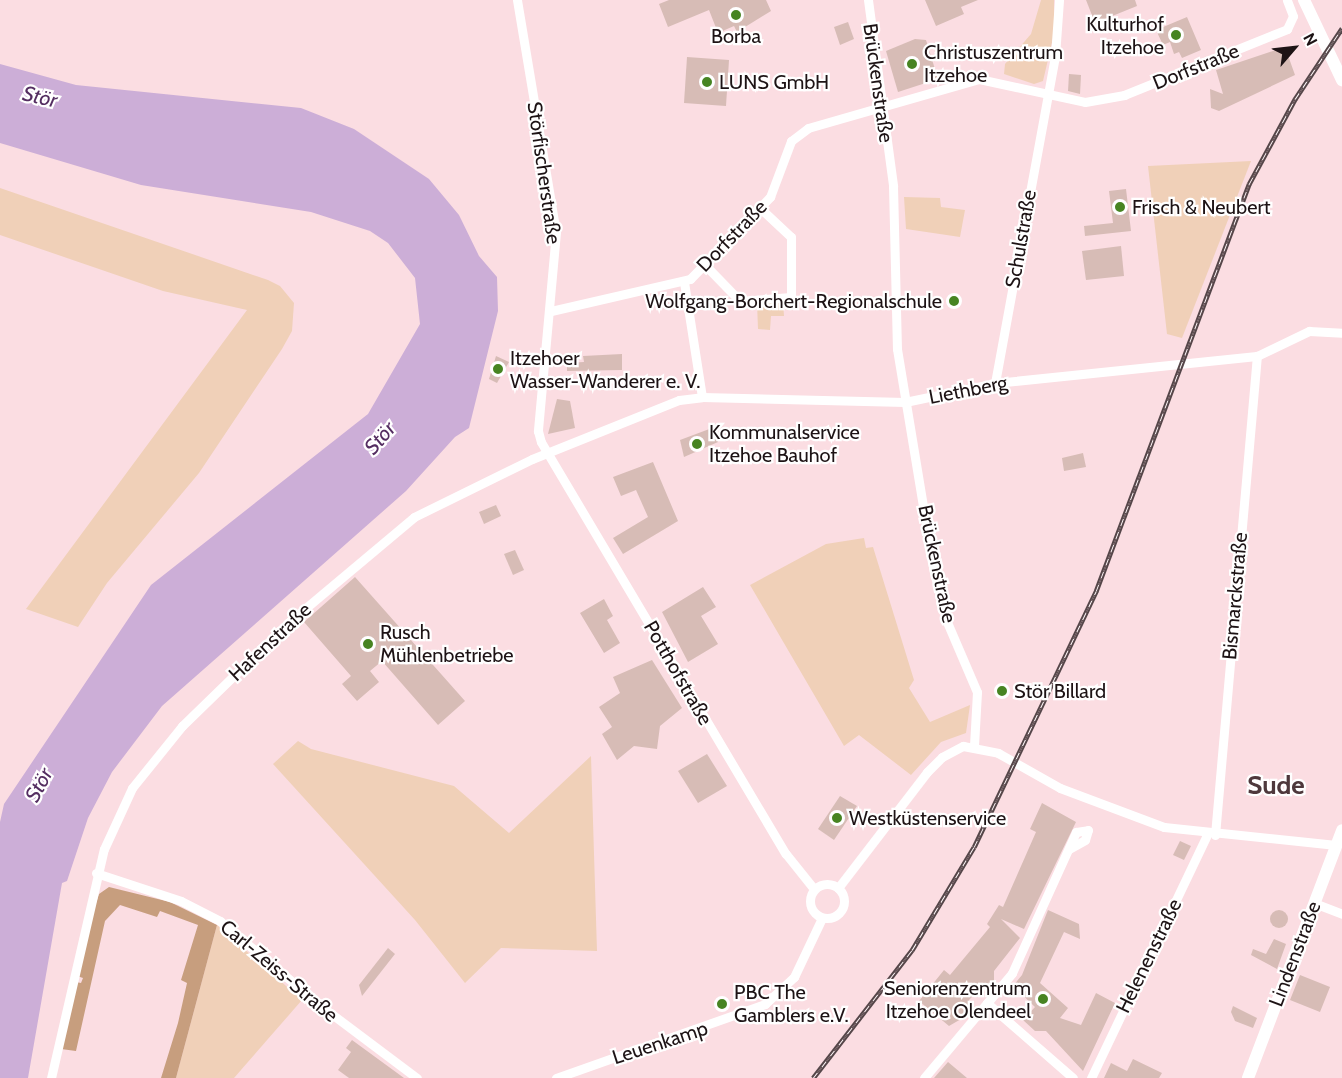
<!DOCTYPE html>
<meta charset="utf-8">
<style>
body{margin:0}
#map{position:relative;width:1342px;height:1078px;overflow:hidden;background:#fbdde2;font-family:Cabin,sans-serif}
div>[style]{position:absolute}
.green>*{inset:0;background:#f0d0b8}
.forest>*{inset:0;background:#c79e7e}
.water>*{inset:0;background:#ccaed7}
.building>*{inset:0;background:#d7bcb6}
.round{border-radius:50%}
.minor>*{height:9px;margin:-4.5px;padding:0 4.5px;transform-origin:4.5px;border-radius:4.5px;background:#fff}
.minor>.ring{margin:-4.5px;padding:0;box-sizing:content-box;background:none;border:9px solid #fff;border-radius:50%}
.major>*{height:12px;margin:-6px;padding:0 6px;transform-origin:6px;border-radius:6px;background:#fff}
.rail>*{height:4.5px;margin-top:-2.25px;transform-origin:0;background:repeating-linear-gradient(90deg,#fff 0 7px,#554649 0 14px);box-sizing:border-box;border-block:2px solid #554649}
.dots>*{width:16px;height:16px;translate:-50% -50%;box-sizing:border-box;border:3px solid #fff;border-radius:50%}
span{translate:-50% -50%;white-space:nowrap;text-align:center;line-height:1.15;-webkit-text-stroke:4.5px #fff;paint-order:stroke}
.poi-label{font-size:20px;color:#1d1315}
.right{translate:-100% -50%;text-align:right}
.left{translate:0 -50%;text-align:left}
.street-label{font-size:20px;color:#1d1315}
.water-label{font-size:21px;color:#542d61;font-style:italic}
.district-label{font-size:26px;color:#4e383c;font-weight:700}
.north{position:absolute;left:1264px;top:18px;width:60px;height:60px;-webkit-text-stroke:4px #fff;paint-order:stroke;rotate:62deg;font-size:16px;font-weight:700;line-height:24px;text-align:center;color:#1d1315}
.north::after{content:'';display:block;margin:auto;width:21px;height:27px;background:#1d1315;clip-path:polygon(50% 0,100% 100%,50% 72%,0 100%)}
</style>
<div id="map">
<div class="green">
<div style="clip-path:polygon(1041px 0,1054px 0,1054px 34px,1043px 81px,1034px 84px,1004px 74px,1005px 64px,1031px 34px)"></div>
<div style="clip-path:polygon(1251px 161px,1182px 338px,1167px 334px,1148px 166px)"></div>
<div style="clip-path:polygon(0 188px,268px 280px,280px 286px,294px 303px,292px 331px,282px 349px,199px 473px,107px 583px,78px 627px,26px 609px,247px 310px,163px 291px,0 235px)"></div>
<div style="clip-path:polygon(904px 197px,940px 198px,941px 207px,965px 210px,960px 237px,906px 229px)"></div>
<div style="clip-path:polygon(783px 302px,784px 316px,771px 316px,770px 330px,758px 329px,757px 303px)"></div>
<div style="clip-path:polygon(864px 538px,866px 548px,873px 547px,914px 680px,909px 688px,930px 722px,970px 705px,966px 733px,941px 742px,911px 775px,859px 735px,844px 746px,750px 585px,826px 544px)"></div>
<div style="clip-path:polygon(298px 741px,311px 749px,454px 786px,509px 833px,591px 756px,597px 951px,501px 948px,465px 983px,415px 920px,273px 764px)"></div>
<div style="clip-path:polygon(217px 925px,302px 1000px,234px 1078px,176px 1078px)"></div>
</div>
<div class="forest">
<div style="clip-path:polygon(109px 887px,170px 902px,217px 925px,176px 1078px,161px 1078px,178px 1023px,187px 983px,181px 980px,198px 925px,160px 911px,157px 917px,120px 905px,105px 921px,76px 1051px,61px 1049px,76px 982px,81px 983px,83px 978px,77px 976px,94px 909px,99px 894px)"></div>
</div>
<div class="water">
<div style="clip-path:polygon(0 64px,76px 85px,301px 108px,354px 129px,429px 179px,459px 215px,479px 256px,497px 277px,498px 311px,469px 428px,455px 437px,406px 491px,162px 706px,112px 772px,88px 818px,67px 881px,62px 883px,28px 1078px,0 1078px,0 822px,4px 804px,151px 585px,368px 414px,420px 324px,415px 278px,388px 243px,370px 231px,311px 212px,141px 185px,0 143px)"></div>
</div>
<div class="building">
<div style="clip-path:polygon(669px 0,766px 0,771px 11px,737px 32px,734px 26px,718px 33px,709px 10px,668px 27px,659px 4px)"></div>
<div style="clip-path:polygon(925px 0,978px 0,961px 7px,964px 14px,936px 26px)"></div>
<div style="clip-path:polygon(1086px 0,1135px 0,1137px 6px,1095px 23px)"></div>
<div style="clip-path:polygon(1187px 17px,1201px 50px,1182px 58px,1179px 52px,1174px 54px,1170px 42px,1163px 45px,1156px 30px)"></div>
<div style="clip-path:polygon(848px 22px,854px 39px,840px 45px,834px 27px)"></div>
<div style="clip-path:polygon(915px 39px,926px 40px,938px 79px,898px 92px,886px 51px)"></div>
<div style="clip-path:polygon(1285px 47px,1295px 75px,1219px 111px,1211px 108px,1210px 89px,1223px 94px,1216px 70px)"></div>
<div style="clip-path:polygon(687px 57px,729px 60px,726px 106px,684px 103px)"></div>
<div style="clip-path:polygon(1069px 74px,1081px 75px,1080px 94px,1068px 91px)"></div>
<div style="clip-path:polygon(1126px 189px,1131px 231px,1085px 236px,1084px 226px,1113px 223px,1109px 191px)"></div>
<div style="clip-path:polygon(1121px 246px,1124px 276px,1086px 280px,1082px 251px)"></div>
<div style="clip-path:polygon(622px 354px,622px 370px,567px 371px,567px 363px,584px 362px,583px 356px)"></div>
<div style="clip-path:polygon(496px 356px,509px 362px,497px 383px,489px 379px)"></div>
<div style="clip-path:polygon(557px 399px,570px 401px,575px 428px,548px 434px)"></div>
<div style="clip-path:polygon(712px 428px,718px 442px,684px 457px,680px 440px)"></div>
<div style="clip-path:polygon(1083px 453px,1086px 467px,1064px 471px,1062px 458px)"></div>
<div style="clip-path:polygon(653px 462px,678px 521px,623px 554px,613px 538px,648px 517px,636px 490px,621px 496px,613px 477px)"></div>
<div style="clip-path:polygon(496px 505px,501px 516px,484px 524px,479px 512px)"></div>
<div style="clip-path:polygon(515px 550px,524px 570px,513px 575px,504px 554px)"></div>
<div style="clip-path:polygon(355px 577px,465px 701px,438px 725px,382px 661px,370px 671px,379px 682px,357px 701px,342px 684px,351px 676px,304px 622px)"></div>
<div style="clip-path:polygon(703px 587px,716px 607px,701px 616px,718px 644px,688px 662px,662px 612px)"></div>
<div style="clip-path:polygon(604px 599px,613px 616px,607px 620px,620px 643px,604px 653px,580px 613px)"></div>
<div style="clip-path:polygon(652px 660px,682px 708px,660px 726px,657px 749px,634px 746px,617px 760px,602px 734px,612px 727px,599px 707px,620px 693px,613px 677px)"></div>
<div style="clip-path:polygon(707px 754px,727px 786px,698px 803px,678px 771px)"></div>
<div style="clip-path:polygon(840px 796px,857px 806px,834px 840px,818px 829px)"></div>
<div style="clip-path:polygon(1042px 803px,1076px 822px,1024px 929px,1001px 919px,1020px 938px,994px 971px,994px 984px,980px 988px,969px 1000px,968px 1015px,949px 1026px,919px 1001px,944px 970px,950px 975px,990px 927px,987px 924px,999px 905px,1003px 907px,1036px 832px,1030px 829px)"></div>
<div style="clip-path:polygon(1180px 841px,1191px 846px,1184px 860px,1173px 855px)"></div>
<div class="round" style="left:1270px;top:910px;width:18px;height:18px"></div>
<div style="clip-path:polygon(1048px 910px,1079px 924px,1080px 939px,1064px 932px,1040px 983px,1068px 1008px,1060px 1018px,1081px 1025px,1096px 993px,1115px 1003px,1083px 1071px,1046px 1031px,1035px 1031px,1023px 1020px,1035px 1007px,1013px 986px,1022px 975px)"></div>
<div style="clip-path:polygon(1274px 939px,1286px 944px,1277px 969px,1251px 955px,1253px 949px,1266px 954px)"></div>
<div style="clip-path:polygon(388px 948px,395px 954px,362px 996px,359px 985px)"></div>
<div style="clip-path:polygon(1300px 975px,1330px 987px,1320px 1012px,1290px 1000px)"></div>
<div style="clip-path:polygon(1233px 1006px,1257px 1018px,1253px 1028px,1235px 1021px,1231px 1012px)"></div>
<div style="clip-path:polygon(352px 1040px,404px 1078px,349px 1078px,338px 1070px,351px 1052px,346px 1048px)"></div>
<div style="clip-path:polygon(1133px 1059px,1162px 1073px,1159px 1078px,1104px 1078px,1111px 1063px,1127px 1071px)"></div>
<div style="clip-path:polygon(948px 1062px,967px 1078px,934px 1078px)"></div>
</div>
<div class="minor">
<div style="left:517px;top:0;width:235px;rotate:80.5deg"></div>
<div style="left:556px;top:232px;width:200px;rotate:95.2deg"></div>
<div style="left:538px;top:431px;width:11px;rotate:75deg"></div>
<div style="left:541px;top:442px;width:479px;rotate:59.3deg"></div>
<div style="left:786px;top:854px;width:45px;rotate:51.3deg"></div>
<div style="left:868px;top:0;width:188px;rotate:82.3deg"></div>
<div style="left:893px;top:186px;width:163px;rotate:88.6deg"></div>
<div style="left:897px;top:349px;width:226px;rotate:80.6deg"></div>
<div style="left:934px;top:572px;width:52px;rotate:75.4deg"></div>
<div style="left:947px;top:622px;width:76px;rotate:66.8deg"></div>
<div style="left:977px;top:692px;width:54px;rotate:93.2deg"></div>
<div style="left:705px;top:265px;width:50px;rotate:45.8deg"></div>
<div style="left:740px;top:301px;width:51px;rotate:-4.5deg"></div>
<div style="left:791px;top:297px;width:60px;rotate:-90deg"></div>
<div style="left:791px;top:237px;width:42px;rotate:-136.9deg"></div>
<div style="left:684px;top:282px;width:116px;rotate:81.1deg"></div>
<div style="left:702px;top:397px;width:203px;rotate:1.4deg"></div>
<div style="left:905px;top:402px;width:92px;rotate:-11.9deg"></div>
<div style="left:995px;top:383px;width:263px;rotate:-5.9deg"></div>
<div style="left:1257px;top:356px;width:58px;rotate:-25.7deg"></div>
<div style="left:1309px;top:331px;width:33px;rotate:3deg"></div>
<div style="left:551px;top:311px;width:143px;rotate:-13deg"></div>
<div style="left:690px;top:279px;width:115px;rotate:-45.7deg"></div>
<div style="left:770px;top:197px;width:60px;rotate:-69.4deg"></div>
<div style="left:791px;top:141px;width:21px;rotate:-37deg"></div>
<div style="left:808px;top:128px;width:178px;rotate:-16deg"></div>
<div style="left:979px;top:79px;width:108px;rotate:12.2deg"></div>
<div style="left:1085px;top:102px;width:40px;rotate:-10deg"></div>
<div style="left:1124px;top:95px;width:176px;rotate:-22deg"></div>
<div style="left:1287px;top:29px;width:14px;rotate:-65deg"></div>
<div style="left:1293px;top:16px;width:17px;rotate:-111deg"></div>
<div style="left:995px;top:383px;width:332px;rotate:-79.6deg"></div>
<div style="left:1055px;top:56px;width:56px;rotate:-85.9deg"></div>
<div style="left:1215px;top:835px;width:481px;rotate:-85deg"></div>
<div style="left:96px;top:873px;width:89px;rotate:18.2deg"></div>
<div style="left:181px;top:901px;width:44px;rotate:27.1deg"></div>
<div style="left:220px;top:921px;width:132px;rotate:40.1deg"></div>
<div style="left:321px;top:1006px;width:120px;rotate:36.9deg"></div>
<div class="ring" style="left:810px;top:884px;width:25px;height:25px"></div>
<div style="left:838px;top:888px;width:146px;rotate:-52.5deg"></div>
<div style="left:927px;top:772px;width:21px;rotate:-45deg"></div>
<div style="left:942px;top:757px;width:24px;rotate:-28deg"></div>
<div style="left:963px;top:746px;width:36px;rotate:11deg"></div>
<div style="left:998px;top:753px;width:71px;rotate:29.4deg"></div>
<div style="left:1060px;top:788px;width:111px;rotate:20.6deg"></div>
<div style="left:1164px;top:827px;width:173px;rotate:6deg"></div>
<div style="left:1314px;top:903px;width:30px;rotate:21deg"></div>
<div style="left:987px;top:1003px;width:39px;rotate:-50deg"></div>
<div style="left:1012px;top:973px;width:155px;rotate:-65.6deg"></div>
<div style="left:1076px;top:832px;width:12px;rotate:-9deg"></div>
<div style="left:1088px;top:830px;width:10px;rotate:107deg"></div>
<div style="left:1085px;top:840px;width:18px;rotate:151deg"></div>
<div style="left:51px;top:1078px;width:235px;rotate:-77deg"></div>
<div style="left:104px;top:849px;width:67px;rotate:-65.3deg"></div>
<div style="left:132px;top:788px;width:80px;rotate:-51.1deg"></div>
<div style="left:182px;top:726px;width:149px;rotate:-44.2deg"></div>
<div style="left:289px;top:622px;width:163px;rotate:-40deg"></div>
<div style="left:414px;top:517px;width:131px;rotate:-26.2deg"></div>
<div style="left:532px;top:459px;width:158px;rotate:-21.9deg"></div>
<div style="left:679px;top:400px;width:23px;rotate:-7deg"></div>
<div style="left:556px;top:1078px;width:222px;rotate:-19.5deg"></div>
<div style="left:765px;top:1004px;width:40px;rotate:-43deg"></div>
<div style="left:794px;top:977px;width:65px;rotate:-64.6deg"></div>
<div style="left:924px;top:1078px;width:98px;rotate:-50deg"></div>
<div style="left:987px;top:1003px;width:114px;rotate:41.1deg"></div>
<div style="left:1091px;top:1078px;width:269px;rotate:-64.5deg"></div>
</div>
<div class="major">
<div style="left:1304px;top:0;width:89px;rotate:64.6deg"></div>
<div style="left:1248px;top:1078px;width:265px;rotate:-69.2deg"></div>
</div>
<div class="rail">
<div style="left:813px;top:1078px;width:162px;rotate:-52.3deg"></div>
<div style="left:912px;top:950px;width:120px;rotate:-59deg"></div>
<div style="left:974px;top:847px;width:284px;rotate:-64.5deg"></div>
<div style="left:1096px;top:591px;width:435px;rotate:-69.4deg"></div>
<div style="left:1249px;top:184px;width:97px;rotate:-61.6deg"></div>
<div style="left:1295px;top:99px;width:85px;rotate:-56.5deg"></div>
</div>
<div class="dots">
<div style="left:736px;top:15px;background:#478422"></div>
<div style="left:1176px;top:35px;background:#478422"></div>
<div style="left:912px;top:64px;background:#478422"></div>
<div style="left:707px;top:82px;background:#478422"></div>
<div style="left:1120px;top:207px;background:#478422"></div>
<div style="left:954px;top:301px;background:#478422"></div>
<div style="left:498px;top:369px;background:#478422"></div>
<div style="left:697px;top:444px;background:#478422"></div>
<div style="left:368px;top:644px;background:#478422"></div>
<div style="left:1002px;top:691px;background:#478422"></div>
<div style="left:837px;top:818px;background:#478422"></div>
<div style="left:1043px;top:999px;background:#478422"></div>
<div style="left:722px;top:1004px;background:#478422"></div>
</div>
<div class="poi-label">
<span class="right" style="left:1164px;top:36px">Kulturhof<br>Itzehoe</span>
<span style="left:736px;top:36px">Borba</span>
<span class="left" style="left:924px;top:64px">Christuszentrum<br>Itzehoe</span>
<span class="left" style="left:719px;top:82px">LUNS GmbH</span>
<span class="left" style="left:1132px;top:207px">Frisch &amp; Neubert</span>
<span class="right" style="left:942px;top:301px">Wolfgang-Borchert-Regionalschule</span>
<span class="left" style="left:510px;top:370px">Itzehoer<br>Wasser-Wanderer e. V.</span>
<span class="left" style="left:709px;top:444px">Kommunalservice<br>Itzehoe Bauhof</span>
<span class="left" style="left:380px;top:644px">Rusch<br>Mühlenbetriebe</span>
<span class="left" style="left:1014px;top:691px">Stör Billard</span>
<span class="left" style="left:849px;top:818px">Westküstenservice</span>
<span class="right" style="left:1031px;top:1000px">Seniorenzentrum<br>Itzehoe Olendeel</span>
<span class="left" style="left:734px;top:1004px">PBC The<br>Gamblers e.V.</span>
</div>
<div class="street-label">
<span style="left:1196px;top:67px;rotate:-22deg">Dorfstraße</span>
<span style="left:878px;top:83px;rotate:82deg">Brückenstraße</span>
<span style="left:544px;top:173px;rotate:82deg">Störfischerstraße</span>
<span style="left:732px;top:236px;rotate:-46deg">Dorfstraße</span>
<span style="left:1021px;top:239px;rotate:-80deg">Schulstraße</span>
<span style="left:968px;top:390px;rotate:-11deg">Liethberg</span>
<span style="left:937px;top:564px;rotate:78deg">Brückenstraße</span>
<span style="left:1235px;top:596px;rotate:-85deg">Bismarckstraße</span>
<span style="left:270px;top:642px;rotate:-43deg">Hafenstraße</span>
<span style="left:678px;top:673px;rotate:60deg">Potthofstraße</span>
<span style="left:1295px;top:954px;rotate:-69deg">Lindenstraße</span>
<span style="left:1149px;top:956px;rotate:-64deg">Helenenstraße</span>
<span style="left:279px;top:971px;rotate:40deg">Carl-Zeiss-Straße</span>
<span style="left:660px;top:1043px;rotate:-18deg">Leuenkamp</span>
</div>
<div class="water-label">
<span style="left:40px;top:97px;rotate:13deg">Stör</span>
<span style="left:380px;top:438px;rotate:-49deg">Stör</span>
<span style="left:39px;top:785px;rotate:-62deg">Stör</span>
</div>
<div class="district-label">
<span style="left:1276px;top:786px">Sude</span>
</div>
<div class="north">N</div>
</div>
